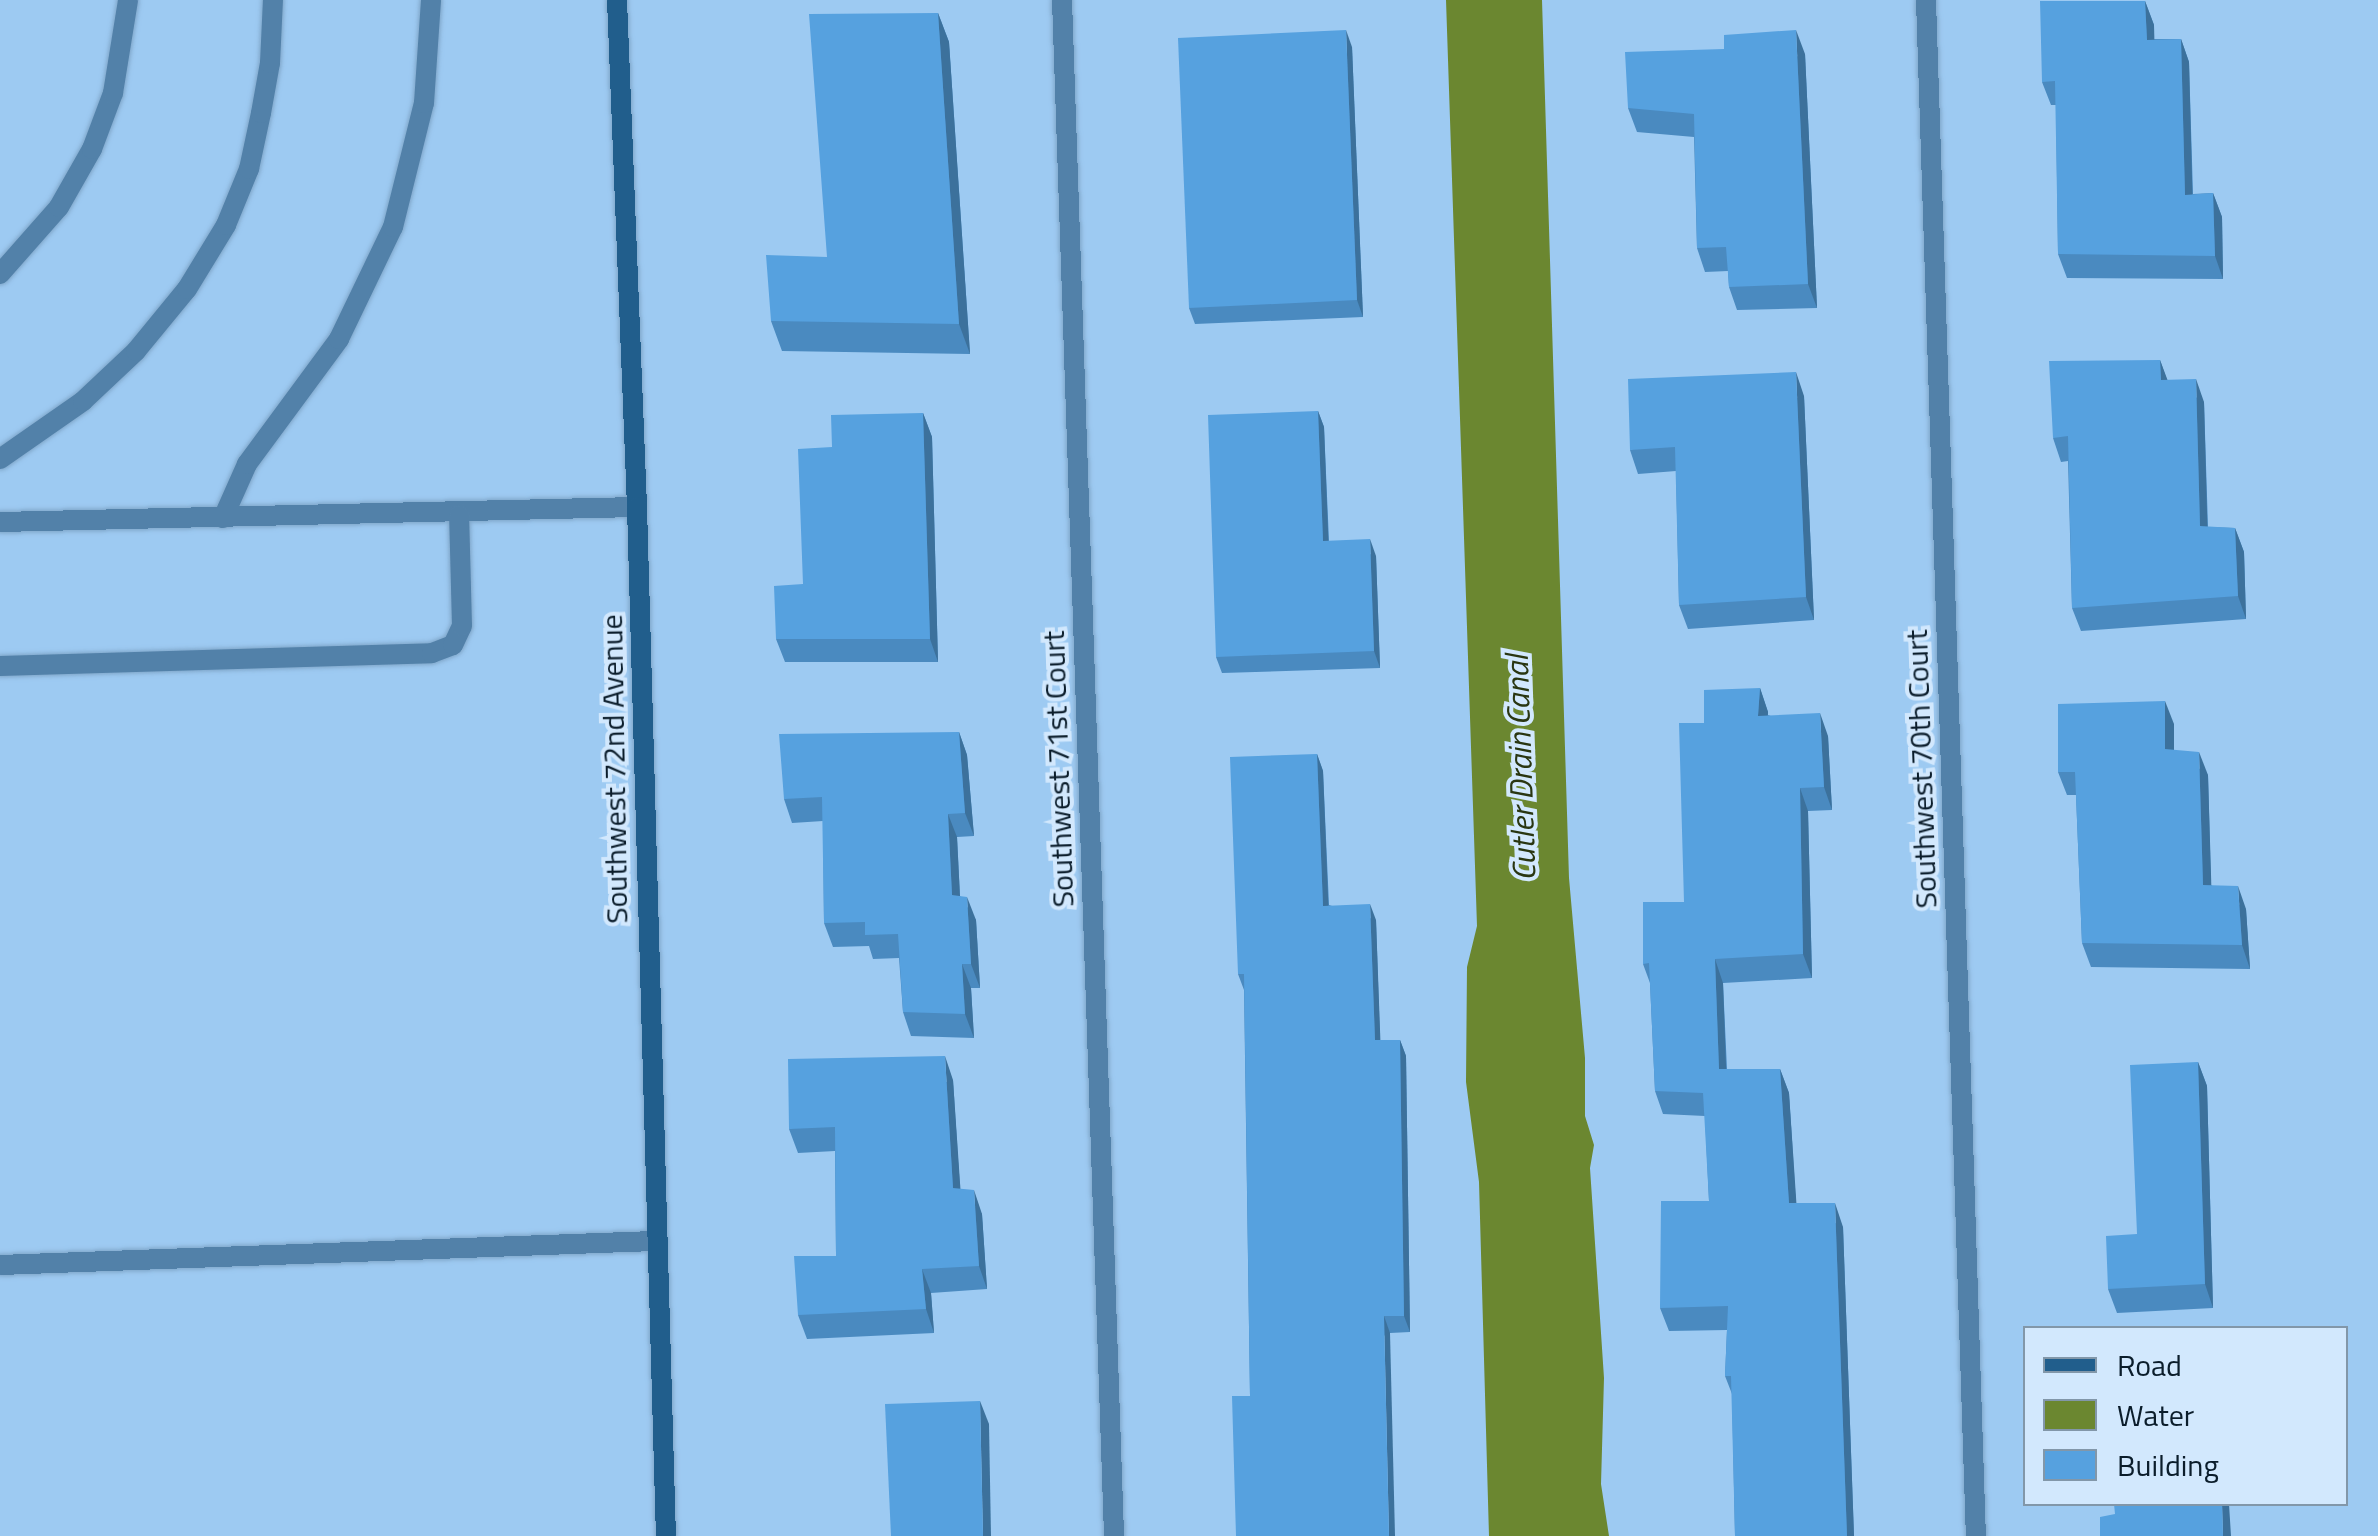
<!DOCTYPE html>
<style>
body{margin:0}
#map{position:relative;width:2378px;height:1536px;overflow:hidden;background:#9dcaf2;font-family:"Titillium Web",sans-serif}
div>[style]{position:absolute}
.water>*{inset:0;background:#6b8730}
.roads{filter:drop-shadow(0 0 2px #80a7ca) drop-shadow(0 0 2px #80a7ca)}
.lane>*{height:20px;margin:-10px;padding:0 10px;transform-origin:10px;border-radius:10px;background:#5281a9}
.street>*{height:20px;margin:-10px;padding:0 10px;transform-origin:10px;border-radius:10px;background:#5281a9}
.secondary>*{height:20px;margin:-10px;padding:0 10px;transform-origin:10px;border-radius:10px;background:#215e8c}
.wall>*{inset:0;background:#4a8ac0}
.shaded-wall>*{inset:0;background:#3c719c}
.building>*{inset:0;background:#56a1df}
span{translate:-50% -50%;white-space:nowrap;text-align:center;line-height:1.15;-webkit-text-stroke:8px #d2e8fd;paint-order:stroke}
.street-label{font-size:30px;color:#0b1d2b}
.water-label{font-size:32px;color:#293611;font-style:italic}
.legend{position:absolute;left:2023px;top:1326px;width:325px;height:180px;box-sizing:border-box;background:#d2e8fd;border:2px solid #8297a9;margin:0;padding:12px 18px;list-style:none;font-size:30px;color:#0b1d2b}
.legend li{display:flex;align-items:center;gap:20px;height:50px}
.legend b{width:50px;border:2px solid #8297a9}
</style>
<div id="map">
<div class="water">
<div style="clip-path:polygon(1446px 0,1542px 0,1569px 878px,1585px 1058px,1585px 1116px,1594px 1145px,1590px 1168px,1604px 1378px,1601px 1484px,1609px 1536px,1489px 1536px,1479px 1182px,1466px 1082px,1467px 967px,1477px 926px)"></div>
</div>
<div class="roads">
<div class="lane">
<div style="left:0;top:274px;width:89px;rotate:-48.6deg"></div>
<div style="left:59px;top:207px;width:67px;rotate:-60.4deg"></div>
<div style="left:92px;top:149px;width:60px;rotate:-69.4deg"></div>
<div style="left:113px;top:93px;width:94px;rotate:-80.8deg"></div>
<div style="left:0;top:459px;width:101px;rotate:-34.9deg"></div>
<div style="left:83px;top:401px;width:73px;rotate:-43.3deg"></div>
<div style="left:136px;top:351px;width:80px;rotate:-50.6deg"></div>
<div style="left:187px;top:289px;width:75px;rotate:-58.6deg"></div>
<div style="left:226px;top:225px;width:61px;rotate:-67.7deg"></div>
<div style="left:249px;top:169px;width:57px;rotate:-77.9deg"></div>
<div style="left:261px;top:113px;width:51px;rotate:-79.8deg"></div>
<div style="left:270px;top:63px;width:63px;rotate:-87.3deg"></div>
<div style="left:223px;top:518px;width:59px;rotate:-66deg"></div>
<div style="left:247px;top:464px;width:155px;rotate:-53.6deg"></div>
<div style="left:339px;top:339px;width:124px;rotate:-64.3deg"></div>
<div style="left:393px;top:227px;width:128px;rotate:-76deg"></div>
<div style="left:424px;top:103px;width:103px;rotate:-86.1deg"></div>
<div style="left:0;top:522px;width:637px;rotate:-1.35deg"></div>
<div style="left:0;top:666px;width:432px;rotate:-1.7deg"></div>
<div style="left:432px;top:653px;width:22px;rotate:-21deg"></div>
<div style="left:453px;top:645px;width:21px;rotate:-65deg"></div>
<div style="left:462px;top:626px;width:111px;rotate:-91.5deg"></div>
<div style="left:0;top:1265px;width:656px;rotate:-2.1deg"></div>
</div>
<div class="street">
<div style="left:1062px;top:0;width:1537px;rotate:88.06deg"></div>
<div style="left:1926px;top:0;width:1537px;rotate:88.14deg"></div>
</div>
<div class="secondary">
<div style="left:617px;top:0;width:507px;rotate:87.74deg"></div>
<div style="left:637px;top:507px;width:1029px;rotate:88.39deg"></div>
</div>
</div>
<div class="wall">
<div style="clip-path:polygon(2145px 1px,2154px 25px,2154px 39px,2181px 39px,2189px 62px,2193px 194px,2213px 193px,2222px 217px,2223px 279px,2067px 278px,2058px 254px,2056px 105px,2051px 105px,2042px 82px)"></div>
<div style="clip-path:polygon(938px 13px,949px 42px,970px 354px,782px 351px,771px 321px,827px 257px)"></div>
<div style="clip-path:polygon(1352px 47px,1363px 317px,1195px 324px,1189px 308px)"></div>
<div style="clip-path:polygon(1805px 54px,1817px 308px,1737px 310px,1729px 287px,1728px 271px,1705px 272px,1697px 248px,1694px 137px,1637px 132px,1628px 108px)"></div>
<div style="clip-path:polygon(2160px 360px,2167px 380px,2204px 402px,2208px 527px,2235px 528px,2244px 552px,2246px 619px,2081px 631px,2072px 608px,2068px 461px,2061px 462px,2053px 438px)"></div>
<div style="clip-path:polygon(1804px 396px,1814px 620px,1688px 629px,1679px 605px,1676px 471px,1638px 474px,1630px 450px)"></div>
<div style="clip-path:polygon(1318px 411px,1324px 427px,1329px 541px,1376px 556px,1380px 668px,1222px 673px,1216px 657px)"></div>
<div style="clip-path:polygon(923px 413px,932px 437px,938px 662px,785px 662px,776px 639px,803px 584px,832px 447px)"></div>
<div style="clip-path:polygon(1760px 688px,1768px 712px,1768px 715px,1828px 736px,1832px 810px,1808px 811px,1812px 978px,1723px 983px,1727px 1069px,1780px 1069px,1789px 1093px,1796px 1203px,1843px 1227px,1854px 1536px,1735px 1536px,1732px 1394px,1725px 1376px,1727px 1330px,1669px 1331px,1660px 1308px,1709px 1201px,1705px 1116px,1663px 1114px,1655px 1091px,1650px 983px,1643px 964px,1684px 902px,1704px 723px)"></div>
<div style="clip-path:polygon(2174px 724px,2174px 750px,2208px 775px,2211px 885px,2246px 909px,2250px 969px,2091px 967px,2082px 943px,2076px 795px,2067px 795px,2058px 772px)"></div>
<div style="clip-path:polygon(959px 732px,967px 755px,974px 836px,957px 837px,960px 896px,976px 920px,980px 988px,971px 988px,974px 1038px,911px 1036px,903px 1012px,899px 958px,873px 959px,869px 946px,833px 947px,824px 923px,823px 821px,792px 823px,784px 799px)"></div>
<div style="clip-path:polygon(1317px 754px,1323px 771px,1329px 905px,1376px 920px,1380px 1040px,1400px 1040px,1406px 1056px,1410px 1332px,1390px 1333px,1250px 1396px,1244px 990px,1238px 974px)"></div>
<div style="clip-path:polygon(2198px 1062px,2207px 1086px,2213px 1308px,2117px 1313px,2108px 1289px,2137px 1234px)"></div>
<div style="clip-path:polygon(953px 1080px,960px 1189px,982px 1214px,987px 1289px,931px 1293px,934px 1333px,807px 1339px,798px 1315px,836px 1256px,835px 1151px,798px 1153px,789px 1129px)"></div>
</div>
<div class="shaded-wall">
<div style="clip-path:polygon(2145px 1px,2154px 25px,2155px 63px,2147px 40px)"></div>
<div style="clip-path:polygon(938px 13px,949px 42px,970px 354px,959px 324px)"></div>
<div style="clip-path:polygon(1346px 30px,1352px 47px,1363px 317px,1357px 300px)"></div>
<div style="clip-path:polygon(1796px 30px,1805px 54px,1817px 308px,1808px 284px)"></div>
<div style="clip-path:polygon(2181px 39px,2189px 62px,2193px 218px,2185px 195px)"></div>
<div style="clip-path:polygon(2213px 193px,2222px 217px,2223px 279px,2215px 256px)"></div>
<div style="clip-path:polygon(2160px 360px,2169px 384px,2161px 380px)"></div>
<div style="clip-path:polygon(1796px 372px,1804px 396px,1814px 620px,1806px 597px)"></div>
<div style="clip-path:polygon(2196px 379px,2204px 402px,2208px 550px,2200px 526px)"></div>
<div style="clip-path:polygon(1318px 411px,1324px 427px,1329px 557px,1323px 541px)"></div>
<div style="clip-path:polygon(923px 413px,932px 437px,938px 662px,930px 639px)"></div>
<div style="clip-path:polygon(2235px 528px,2244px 552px,2246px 619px,2238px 596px)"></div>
<div style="clip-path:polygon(1370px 539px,1376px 556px,1380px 668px,1374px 651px)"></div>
<div style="clip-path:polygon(1760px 688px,1768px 712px,1766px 739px,1758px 716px)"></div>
<div style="clip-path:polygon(2165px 701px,2174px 724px,2174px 773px,2165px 749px)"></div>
<div style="clip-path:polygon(1820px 713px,1828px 736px,1832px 810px,1824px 787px)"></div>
<div style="clip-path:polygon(959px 732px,967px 755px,974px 836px,965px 813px)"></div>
<div style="clip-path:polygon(2199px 752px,2208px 775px,2212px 908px,2203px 885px)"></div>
<div style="clip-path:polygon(1317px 754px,1323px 771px,1329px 922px,1323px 906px)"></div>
<div style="clip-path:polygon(1800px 788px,1808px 811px,1812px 978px,1803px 954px)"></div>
<div style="clip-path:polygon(948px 814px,957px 837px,961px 918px,952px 895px)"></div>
<div style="clip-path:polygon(2238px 886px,2246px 909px,2250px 969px,2242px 945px)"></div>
<div style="clip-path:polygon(967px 897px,976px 920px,980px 988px,971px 964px)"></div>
<div style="clip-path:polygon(1370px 904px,1376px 920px,1381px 1057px,1375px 1040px)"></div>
<div style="clip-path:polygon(1715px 959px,1723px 983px,1727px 1093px,1719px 1069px)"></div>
<div style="clip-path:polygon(962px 964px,971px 988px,974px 1038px,965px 1014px)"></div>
<div style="clip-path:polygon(1400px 1040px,1406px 1056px,1410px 1332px,1404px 1316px)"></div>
<div style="clip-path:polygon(945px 1056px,953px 1080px,962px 1212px,953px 1188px)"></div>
<div style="clip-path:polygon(2198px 1062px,2207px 1086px,2213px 1308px,2205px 1284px)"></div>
<div style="clip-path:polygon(1780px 1069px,1789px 1093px,1798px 1227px,1789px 1203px)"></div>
<div style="clip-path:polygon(974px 1190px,982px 1214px,987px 1289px,979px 1266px)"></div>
<div style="clip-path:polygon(1835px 1203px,1843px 1227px,1854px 1536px,1847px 1536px)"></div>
<div style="clip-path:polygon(922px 1269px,931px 1293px,934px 1333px,926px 1309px)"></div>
<div style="clip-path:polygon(1384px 1316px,1390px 1333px,1395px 1536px,1389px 1536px)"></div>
<div style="clip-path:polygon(980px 1401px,989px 1424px,991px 1536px,983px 1536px)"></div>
<div style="clip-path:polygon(2222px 1504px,2229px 1504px,2231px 1536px,2223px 1536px)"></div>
</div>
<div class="building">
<div style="clip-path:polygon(2040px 1px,2145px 1px,2147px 40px,2181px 39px,2185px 195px,2213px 193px,2215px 256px,2058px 254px,2055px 81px,2042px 82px)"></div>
<div style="clip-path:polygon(938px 13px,959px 324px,771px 321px,766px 255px,827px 257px,809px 14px)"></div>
<div style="clip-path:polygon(1346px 30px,1357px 300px,1189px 308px,1178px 38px)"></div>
<div style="clip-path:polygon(1796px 30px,1808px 284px,1729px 287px,1726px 247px,1697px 248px,1694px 114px,1628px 108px,1625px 52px,1724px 49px,1724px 35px)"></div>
<div style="clip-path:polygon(2160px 360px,2161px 380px,2196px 379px,2200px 526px,2235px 528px,2238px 596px,2072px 608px,2068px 436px,2053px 438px,2049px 361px)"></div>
<div style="clip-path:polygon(1796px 372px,1806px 597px,1679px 605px,1675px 447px,1630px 450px,1628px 379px)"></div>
<div style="clip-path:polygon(1318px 411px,1323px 541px,1370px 539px,1374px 651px,1216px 657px,1208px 415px)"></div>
<div style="clip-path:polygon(923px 413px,930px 639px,776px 639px,774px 586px,803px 584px,798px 449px,832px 447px,831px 415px)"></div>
<div style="clip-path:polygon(1760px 688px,1758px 716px,1820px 713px,1824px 787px,1800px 788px,1803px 954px,1715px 959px,1719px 1069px,1780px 1069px,1789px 1203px,1835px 1203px,1847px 1536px,1735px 1536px,1731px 1376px,1725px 1376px,1728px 1306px,1660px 1308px,1661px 1201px,1709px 1201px,1703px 1093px,1655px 1091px,1649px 963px,1643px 964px,1643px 902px,1684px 902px,1679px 723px,1704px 723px,1704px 690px)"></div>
<div style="clip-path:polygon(2165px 701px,2165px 749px,2199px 752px,2203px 885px,2238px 886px,2242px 945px,2082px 943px,2075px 772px,2058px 772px,2058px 704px)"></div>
<div style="clip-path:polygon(959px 732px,965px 813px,948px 814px,952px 895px,967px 897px,971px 964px,962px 964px,965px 1014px,903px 1012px,898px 934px,865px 935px,865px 922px,824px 923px,822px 797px,784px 799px,779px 734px)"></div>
<div style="clip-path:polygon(1317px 754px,1323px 906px,1370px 904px,1375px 1040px,1400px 1040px,1404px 1316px,1384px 1316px,1389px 1536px,1236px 1536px,1232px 1396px,1250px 1396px,1244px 974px,1238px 974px,1230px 757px)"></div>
<div style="clip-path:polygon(945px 1056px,953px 1188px,974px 1190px,979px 1266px,922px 1269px,926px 1309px,798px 1315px,794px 1256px,836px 1256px,835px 1127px,789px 1129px,788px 1059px)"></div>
<div style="clip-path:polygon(2198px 1062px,2205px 1284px,2108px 1289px,2106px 1236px,2137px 1234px,2130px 1065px)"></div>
<div style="clip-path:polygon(980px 1401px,983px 1536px,891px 1536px,885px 1404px)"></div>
<div style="clip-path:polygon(2114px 1504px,2222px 1504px,2223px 1536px,2100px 1536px,2100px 1517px,2115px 1514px)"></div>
</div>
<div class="street-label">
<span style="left:614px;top:769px;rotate:-91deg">Southwest 72nd Avenue</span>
<span style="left:1058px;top:769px;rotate:-92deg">Southwest 71st Court</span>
<span style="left:1921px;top:769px;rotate:-92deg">Southwest 70th Court</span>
</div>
<div class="water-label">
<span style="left:1520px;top:768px;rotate:-92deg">Cutler Drain Canal</span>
</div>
<ul class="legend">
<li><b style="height:12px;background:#215e8c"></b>Road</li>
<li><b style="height:28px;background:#6b8730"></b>Water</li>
<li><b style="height:28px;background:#56a1df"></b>Building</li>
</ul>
</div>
